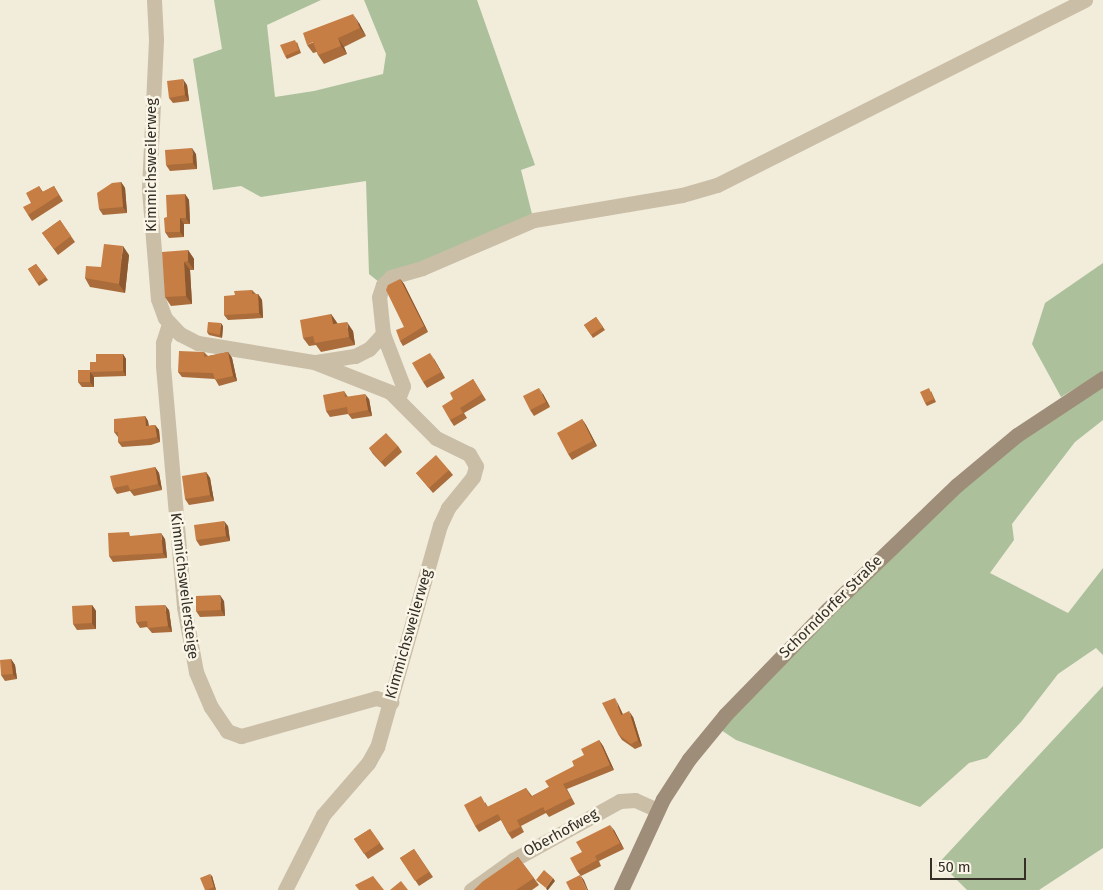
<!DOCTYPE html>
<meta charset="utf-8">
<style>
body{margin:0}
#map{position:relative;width:1103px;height:890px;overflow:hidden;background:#f2ecdb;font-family:"Fira Sans",sans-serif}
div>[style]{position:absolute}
.green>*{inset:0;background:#acc19b}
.street>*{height:15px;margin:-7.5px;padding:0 7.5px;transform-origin:7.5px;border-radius:7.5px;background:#cabea7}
.secondary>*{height:15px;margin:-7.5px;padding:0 7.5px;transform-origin:7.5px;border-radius:7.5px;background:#9e8d78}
.wall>*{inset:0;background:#aa6c3a}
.shaded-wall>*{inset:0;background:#8b5830}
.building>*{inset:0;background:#c67e44}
span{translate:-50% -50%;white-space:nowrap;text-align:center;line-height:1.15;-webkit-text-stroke:5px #f9f5e7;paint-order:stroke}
.street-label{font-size:15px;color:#362f27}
.scale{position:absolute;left:930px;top:858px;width:96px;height:22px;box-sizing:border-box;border:2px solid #362f27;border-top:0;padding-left:6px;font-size:15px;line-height:18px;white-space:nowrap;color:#362f27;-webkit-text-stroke:4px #f9f5e7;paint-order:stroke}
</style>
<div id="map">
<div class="green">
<div style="clip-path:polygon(214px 0,321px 0,267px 25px,275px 97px,314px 91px,383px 74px,386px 54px,364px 0,477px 0,535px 165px,521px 170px,533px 218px,379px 282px,369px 274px,366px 181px,261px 197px,241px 186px,213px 190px,193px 59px,222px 49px)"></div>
<div style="clip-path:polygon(1103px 263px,1103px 372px,1061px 397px,1032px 344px,1045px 303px)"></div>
<div style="clip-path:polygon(1103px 386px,1103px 420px,1075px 442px,1012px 524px,1014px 540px,990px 573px,1068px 613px,1103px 568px,1103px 655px,1096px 648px,1058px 674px,1021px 722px,987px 758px,969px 763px,920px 807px,736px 740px,721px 730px,904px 542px,1004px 453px)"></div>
<div style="clip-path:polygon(1103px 686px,1103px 848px,1039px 890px,967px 890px,949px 872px,936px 866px)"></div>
</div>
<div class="street">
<div style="left:154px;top:0;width:40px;rotate:87.1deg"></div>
<div style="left:156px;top:40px;width:150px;rotate:92.7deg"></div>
<div style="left:149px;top:190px;width:109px;rotate:85.3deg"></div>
<div style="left:158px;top:299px;width:20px;rotate:70deg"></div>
<div style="left:165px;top:318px;width:22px;rotate:47deg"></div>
<div style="left:180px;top:334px;width:20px;rotate:27deg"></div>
<div style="left:198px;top:343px;width:118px;rotate:9.3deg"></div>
<div style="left:314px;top:362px;width:82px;rotate:21.5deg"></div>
<div style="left:390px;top:392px;width:65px;rotate:45deg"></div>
<div style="left:436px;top:438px;width:37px;rotate:26deg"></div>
<div style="left:469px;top:454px;width:14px;rotate:60deg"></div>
<div style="left:476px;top:466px;width:11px;rotate:105deg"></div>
<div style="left:473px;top:477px;width:40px;rotate:129deg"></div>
<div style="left:448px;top:508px;width:19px;rotate:115deg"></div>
<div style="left:440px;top:525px;width:231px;rotate:105.8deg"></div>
<div style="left:377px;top:747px;width:18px;rotate:119deg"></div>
<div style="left:368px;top:763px;width:69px;rotate:130.9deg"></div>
<div style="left:323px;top:815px;width:84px;rotate:116.9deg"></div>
<div style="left:169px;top:324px;width:20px;rotate:108deg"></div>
<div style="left:163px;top:343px;width:23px;rotate:90deg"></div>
<div style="left:163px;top:366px;width:242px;rotate:85deg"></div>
<div style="left:184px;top:607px;width:66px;rotate:79.5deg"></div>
<div style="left:196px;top:672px;width:38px;rotate:67deg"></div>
<div style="left:211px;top:707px;width:29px;rotate:56deg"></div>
<div style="left:227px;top:731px;width:15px;rotate:20deg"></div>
<div style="left:241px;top:736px;width:140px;rotate:-15.7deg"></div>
<div style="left:376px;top:698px;width:16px;rotate:15deg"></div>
<div style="left:316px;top:362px;width:39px;rotate:-9deg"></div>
<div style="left:355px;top:356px;width:16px;rotate:-27deg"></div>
<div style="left:369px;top:349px;width:21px;rotate:-47deg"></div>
<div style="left:398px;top:399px;width:14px;rotate:-69deg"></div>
<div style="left:403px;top:386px;width:56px;rotate:-111deg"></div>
<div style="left:383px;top:334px;width:37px;rotate:-96deg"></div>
<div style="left:379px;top:297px;width:13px;rotate:-72deg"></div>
<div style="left:383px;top:285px;width:11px;rotate:-45deg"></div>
<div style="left:391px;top:277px;width:32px;rotate:-16deg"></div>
<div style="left:422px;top:268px;width:122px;rotate:-23.2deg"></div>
<div style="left:534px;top:220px;width:150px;rotate:-9.6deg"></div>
<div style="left:682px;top:195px;width:36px;rotate:-16deg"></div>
<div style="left:717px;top:185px;width:412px;rotate:-26.7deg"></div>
<div style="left:471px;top:890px;width:52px;rotate:-35.5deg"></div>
<div style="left:513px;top:860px;width:122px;rotate:-28.9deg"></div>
<div style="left:620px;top:801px;width:15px;rotate:-4deg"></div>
<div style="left:635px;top:800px;width:24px;rotate:24deg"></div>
</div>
<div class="secondary">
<div style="left:621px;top:890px;width:100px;rotate:-65.2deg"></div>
<div style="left:663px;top:799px;width:48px;rotate:-57deg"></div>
<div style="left:689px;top:759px;width:57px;rotate:-50.7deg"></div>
<div style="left:725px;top:715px;width:146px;rotate:-45.8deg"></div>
<div style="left:827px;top:610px;width:180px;rotate:-43.9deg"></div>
<div style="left:957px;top:485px;width:78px;rotate:-39.8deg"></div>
<div style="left:1017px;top:435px;width:103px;rotate:-33.5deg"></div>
</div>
<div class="wall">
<div style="clip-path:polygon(359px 23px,366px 36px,344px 47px,347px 54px,324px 64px,318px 55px,317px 52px,313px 53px,307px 45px)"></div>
<div style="clip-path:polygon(297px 42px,301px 53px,287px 59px,285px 56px)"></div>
<div style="clip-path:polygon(187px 85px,189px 101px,173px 103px,169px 98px)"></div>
<div style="clip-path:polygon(196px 154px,197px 169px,170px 171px,166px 165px)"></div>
<div style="clip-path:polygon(121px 182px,125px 188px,127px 213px,103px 215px,99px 209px)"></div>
<div style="clip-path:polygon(39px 186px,43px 192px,54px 186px,63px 201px,32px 221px,28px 215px,31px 203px)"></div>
<div style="clip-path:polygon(185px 194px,189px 200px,190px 224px,184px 224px,184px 237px,169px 238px,165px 232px,167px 217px)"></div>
<div style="clip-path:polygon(60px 220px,75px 242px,58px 255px,42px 233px)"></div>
<div style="clip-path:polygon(188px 250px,194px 259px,194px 270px,190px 270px,192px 304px,171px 306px,165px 297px)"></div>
<div style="clip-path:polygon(129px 255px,125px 293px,90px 287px,85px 278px,101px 267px)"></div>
<div style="clip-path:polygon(36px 264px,48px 280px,39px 286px,28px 269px)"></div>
<div style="clip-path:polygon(400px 279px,404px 284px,428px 332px,403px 346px,400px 341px,404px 327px)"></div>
<div style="clip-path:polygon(252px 290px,256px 294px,258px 294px,262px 300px,263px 318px,228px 320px,224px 315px,235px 295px)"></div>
<div style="clip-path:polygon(331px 314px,338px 324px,353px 331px,355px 345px,321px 352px,316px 345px,309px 346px,303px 338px)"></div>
<div style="clip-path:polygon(596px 317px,605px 330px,593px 338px,584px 325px)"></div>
<div style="clip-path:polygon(223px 326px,222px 338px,209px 335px,207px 332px)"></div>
<div style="clip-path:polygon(204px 352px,208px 356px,228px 352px,232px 358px,237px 381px,219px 386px,215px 379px,182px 377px,178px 372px)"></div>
<div style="clip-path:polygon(123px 354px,126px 359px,126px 376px,94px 377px,94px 387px,82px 387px,78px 382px,90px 370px,96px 362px)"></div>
<div style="clip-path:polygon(434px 359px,445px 378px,427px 388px,423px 382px)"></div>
<div style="clip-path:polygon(473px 379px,486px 400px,464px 413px,467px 418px,454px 426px,450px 420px,453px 399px)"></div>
<div style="clip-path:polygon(344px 391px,348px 397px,369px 399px,372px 416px,352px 419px,348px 414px,330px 417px,326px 411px)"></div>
<div style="clip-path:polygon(931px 391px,936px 402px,927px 406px,925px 403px)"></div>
<div style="clip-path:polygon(543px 394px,550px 407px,534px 416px,530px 410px)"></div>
<div style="clip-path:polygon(145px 416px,148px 421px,149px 426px,155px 425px,159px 430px,160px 442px,151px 445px,122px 447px,118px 442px,118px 437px,114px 432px)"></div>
<div style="clip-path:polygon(582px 419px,586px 425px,597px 446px,572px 460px,568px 454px)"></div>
<div style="clip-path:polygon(398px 446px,402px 452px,385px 467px,373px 454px,369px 448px)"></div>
<div style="clip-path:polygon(155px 467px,159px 473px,162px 490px,134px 496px,130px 491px,117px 494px,113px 488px)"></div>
<div style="clip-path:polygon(449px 470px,453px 475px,433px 493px,416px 473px)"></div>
<div style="clip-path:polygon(206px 472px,210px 478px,214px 501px,189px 505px,185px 499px)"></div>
<div style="clip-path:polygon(228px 526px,230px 541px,200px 546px,196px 540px)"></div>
<div style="clip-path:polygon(165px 539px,167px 558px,113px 562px,109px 556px)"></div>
<div style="clip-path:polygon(224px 601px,225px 616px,200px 617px,196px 611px)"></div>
<div style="clip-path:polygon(92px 605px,96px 611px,96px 629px,77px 630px,73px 624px)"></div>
<div style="clip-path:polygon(169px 610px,172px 632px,152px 633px,147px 627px,140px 628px,136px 622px)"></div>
<div style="clip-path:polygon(11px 659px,15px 665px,17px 679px,5px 681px,1px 675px)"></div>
<div style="clip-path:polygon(618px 704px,623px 714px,633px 717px,642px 746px,635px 749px,622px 740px,618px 734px)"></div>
<div style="clip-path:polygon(599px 740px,603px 746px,614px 770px,567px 789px,575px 804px,549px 817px,546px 813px,521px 826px,524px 832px,512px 839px,508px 833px,501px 820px,479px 832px,475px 826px,485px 802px,488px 807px,526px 788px,532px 796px,549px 787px,574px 766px)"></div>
<div style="clip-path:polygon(370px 829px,384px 849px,368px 859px,354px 839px)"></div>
<div style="clip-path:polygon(614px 830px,624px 849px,599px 861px,601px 866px,581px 876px,577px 871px,582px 852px)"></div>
<div style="clip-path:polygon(414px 849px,433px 877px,419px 886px,400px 858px)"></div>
<div style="clip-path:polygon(518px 857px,539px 885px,532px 890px,474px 890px)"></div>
<div style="clip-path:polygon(212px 876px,216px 890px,205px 890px)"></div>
</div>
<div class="shaded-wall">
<div style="clip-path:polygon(353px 14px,359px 23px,366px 36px,360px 28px)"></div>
<div style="clip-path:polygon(338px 38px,344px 47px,347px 54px,341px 46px)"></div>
<div style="clip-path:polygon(183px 79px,187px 85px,189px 101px,185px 95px)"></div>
<div style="clip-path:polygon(192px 148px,196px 154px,197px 169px,193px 163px)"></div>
<div style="clip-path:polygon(121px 182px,125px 188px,127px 213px,123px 207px)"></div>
<div style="clip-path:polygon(185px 194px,189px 200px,190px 224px,186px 218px)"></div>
<div style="clip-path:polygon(180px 218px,184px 224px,184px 237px,180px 232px)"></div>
<div style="clip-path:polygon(123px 246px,129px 255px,125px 293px,119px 284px)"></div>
<div style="clip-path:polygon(188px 250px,194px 259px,194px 270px,188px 261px)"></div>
<div style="clip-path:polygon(184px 262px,190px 270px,192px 304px,186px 296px)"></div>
<div style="clip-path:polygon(400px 279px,404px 284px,428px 332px,424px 326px)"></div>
<div style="clip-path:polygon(258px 294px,262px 300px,263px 318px,259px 313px)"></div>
<div style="clip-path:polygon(331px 314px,337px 323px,339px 333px,333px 324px)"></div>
<div style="clip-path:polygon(347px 322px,353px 331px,355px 345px,349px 337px)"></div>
<div style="clip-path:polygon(221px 323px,223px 326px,222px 338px,220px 335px)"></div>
<div style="clip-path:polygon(228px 352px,232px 358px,237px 381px,233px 376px)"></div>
<div style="clip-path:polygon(430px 353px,434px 359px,445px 378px,441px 372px)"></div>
<div style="clip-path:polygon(123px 354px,126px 359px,126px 376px,123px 371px)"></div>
<div style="clip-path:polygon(90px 372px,94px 377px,94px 387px,90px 382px)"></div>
<div style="clip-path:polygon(539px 388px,543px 394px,550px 407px,546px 402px)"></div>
<div style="clip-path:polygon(365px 394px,369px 399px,372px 416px,368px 410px)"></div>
<div style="clip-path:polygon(145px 416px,148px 421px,149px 432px,146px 426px)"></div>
<div style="clip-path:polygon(582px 419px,586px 425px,597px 446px,593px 441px)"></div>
<div style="clip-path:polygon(155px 425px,159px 430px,160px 442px,157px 437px)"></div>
<div style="clip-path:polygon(155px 467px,159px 473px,162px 490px,158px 484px)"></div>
<div style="clip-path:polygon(206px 472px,210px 478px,214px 501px,210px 495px)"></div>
<div style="clip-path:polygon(224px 521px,228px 526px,230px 541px,226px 536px)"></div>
<div style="clip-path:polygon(161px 533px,165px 539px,167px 558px,163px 553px)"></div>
<div style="clip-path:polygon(220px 595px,224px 601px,225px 616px,221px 610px)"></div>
<div style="clip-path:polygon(92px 605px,96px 611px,96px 629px,92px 623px)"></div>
<div style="clip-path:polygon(165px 605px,169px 610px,172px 632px,168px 626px)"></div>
<div style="clip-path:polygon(11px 659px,15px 665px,17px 679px,13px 674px)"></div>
<div style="clip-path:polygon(615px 698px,618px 704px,625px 720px,621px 715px)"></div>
<div style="clip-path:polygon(629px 711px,633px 717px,642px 746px,638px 740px)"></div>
<div style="clip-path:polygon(599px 740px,603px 746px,614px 770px,610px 765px)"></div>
<div style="clip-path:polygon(610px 825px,614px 830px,624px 849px,620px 843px)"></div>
<div style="clip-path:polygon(210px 874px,212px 876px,216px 890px,214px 887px)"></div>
<div style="clip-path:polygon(580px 875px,584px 880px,588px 890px,587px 890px)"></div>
<div style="clip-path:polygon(553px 878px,555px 881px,548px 890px,547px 890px,546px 888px)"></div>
</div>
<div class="building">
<div style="clip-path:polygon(353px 14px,360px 28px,338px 38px,341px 46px,318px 55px,313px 42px,307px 45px,303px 33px)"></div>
<div style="clip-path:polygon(295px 40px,299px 50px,285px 56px,280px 45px)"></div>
<div style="clip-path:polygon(183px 79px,185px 95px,169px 98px,167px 81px)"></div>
<div style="clip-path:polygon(192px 148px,193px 163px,166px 165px,165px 150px)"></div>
<div style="clip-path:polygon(121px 182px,123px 207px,99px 209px,97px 193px,112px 183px)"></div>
<div style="clip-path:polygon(39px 186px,42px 192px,54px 186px,59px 195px,28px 215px,23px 207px,31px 203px,26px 193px)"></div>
<div style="clip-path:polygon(185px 194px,186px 218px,180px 218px,180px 232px,165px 232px,164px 218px,167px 217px,166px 195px)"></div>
<div style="clip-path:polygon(60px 220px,71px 236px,54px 249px,42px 233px)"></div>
<div style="clip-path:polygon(104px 244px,123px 246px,119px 284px,85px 278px,86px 266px,101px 267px)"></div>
<div style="clip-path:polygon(188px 250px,188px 261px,184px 262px,186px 296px,165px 297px,162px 252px)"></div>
<div style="clip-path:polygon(36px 264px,46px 277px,37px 283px,28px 269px)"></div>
<div style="clip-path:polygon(400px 279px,424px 326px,400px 341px,396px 330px,404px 327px,386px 290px,388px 285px)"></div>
<div style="clip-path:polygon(252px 290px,252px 294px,258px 294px,259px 313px,224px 315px,224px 296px,235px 295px,234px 291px)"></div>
<div style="clip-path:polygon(331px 314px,333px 324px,347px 322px,349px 337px,315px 343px,313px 336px,303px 338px,300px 320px)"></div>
<div style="clip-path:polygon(596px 317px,603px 327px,591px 335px,584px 325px)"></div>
<div style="clip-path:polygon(208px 322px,221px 323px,220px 335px,207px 332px)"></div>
<div style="clip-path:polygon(179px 351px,204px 352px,204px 357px,228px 352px,233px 376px,215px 380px,213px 373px,178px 372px)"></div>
<div style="clip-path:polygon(430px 353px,441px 372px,423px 382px,412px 363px)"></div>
<div style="clip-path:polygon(96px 354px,123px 354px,123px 371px,90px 372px,90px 382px,78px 382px,78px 370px,90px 370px,90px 362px,96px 362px)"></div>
<div style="clip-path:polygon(473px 379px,482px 394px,460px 408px,463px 413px,450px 420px,442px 406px,453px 399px,450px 393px)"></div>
<div style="clip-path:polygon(539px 388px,546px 402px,530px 410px,523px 396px)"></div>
<div style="clip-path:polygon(929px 388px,934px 399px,925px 403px,920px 392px)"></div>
<div style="clip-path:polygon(344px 391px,345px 397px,365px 394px,368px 410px,348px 414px,347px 407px,326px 411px,323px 395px)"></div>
<div style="clip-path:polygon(145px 416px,146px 426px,155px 425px,157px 437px,147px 439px,118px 442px,118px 432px,114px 432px,114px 419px)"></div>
<div style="clip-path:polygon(582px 419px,593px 441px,568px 454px,557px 433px)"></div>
<div style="clip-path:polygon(386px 433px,398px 446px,381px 462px,369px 448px)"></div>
<div style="clip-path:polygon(436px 455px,449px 470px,429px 488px,416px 473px)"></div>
<div style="clip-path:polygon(155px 467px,158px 484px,130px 490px,128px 485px,113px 488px,110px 476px)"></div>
<div style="clip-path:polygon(206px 472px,210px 495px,185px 499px,182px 476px)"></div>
<div style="clip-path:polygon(224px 521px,226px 536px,196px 540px,194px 525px)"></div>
<div style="clip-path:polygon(129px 532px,130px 536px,161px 533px,163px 553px,109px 556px,108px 533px)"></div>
<div style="clip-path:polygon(220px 595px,221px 610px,196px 611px,196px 596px)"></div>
<div style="clip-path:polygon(92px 605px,92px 623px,73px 624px,72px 606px)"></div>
<div style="clip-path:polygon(165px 605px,168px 626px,148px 628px,147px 621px,136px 622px,135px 606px)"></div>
<div style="clip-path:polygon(11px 659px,13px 674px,1px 675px,0 660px)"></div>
<div style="clip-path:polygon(615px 698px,621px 715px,629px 711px,638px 740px,631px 744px,618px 734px,602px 703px)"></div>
<div style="clip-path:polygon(599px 740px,610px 765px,563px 784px,571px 798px,545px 811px,543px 807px,517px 820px,520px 827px,508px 833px,498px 814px,475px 826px,464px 805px,481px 796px,487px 807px,526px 788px,531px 797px,549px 787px,545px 781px,574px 766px,572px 761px,584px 755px,581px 749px)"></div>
<div style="clip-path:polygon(610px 825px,620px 843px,595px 856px,597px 860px,577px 871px,570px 858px,582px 852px,576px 842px)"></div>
<div style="clip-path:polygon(370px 829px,380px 843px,364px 854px,354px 839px)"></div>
<div style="clip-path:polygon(414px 849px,429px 872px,415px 881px,400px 858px)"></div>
<div style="clip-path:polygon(518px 857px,534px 878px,516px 890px,474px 890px,482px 882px)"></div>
<div style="clip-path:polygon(544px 870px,553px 878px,546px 888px,536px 880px)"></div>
<div style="clip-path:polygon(210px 874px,214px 887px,207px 890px,205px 890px,200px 878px)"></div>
<div style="clip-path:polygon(580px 875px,587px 890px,570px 890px,566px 882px)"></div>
<div style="clip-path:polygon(373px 876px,384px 890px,359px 890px,355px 885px)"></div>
<div style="clip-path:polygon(401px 881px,408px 890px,390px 890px)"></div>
</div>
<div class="street-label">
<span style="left:152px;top:165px;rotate:-90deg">Kimmichsweilerweg</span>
<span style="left:184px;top:586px;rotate:83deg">Kimmichsweilersteige</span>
<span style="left:831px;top:607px;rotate:-45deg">Schorndorfer Straße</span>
<span style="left:409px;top:634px;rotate:-74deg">Kimmichsweilerweg</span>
<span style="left:561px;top:833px;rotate:-29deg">Oberhofweg</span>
</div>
<div class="scale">50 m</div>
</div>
